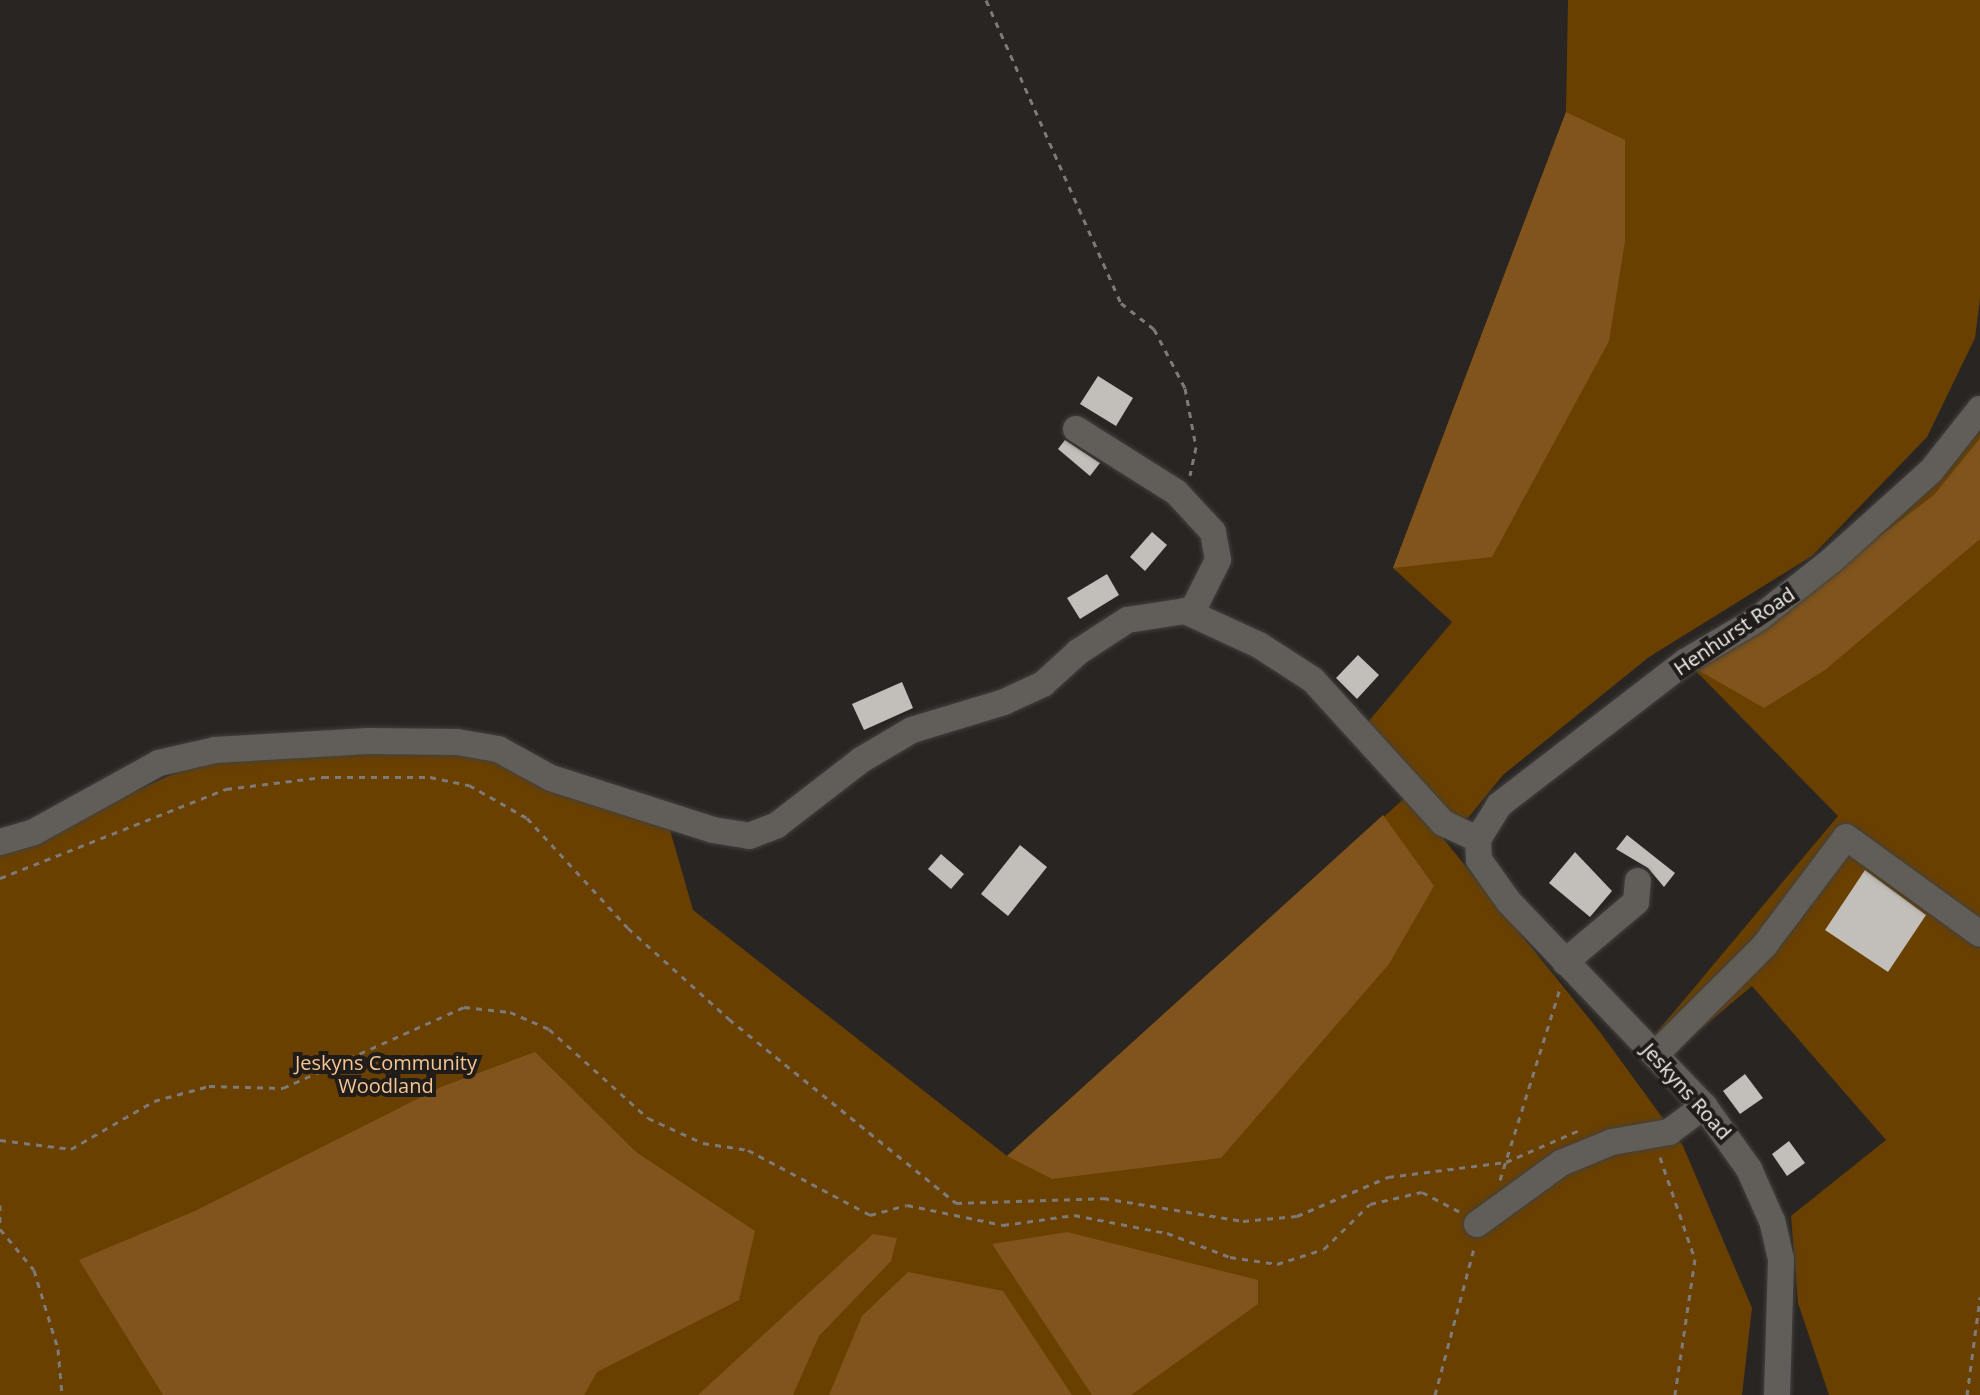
<!DOCTYPE html>
<style>
body{margin:0}
#map{position:relative;width:1980px;height:1395px;overflow:hidden;background:#292522;font-family:"Open Sans",sans-serif}
div>[style]{position:absolute}
.green>*{inset:0;background:#6a4001}
.forest>*{inset:0;background:#80541c}
.building>*{inset:0;background:#c2beba}
.path>*{height:3px;margin-top:-1.5px;transform-origin:0;background:repeating-linear-gradient(90deg,#7d7a78 0 6px,transparent 0 12px)}
.roads{filter:drop-shadow(0 0 2px #42403e) drop-shadow(0 0 2px #42403e)}
.minor>*{height:26px;margin:-13px;padding:0 13px;transform-origin:13px;border-radius:13px;background:#615e5a}
span{translate:-50% -50%;white-space:nowrap;text-align:center;line-height:1.15;-webkit-text-stroke:8px #1f1c19;paint-order:stroke}
.street-label{font-size:20px;color:#f2f0ee}
.park-label{font-size:20px;color:#f5c592}
</style>
<div id="map">
<div class="green">
<div style="clip-path:polygon(1568px 0,1980px 0,1980px 299px,1975px 338px,1927px 437px,1812px 556px,1649px 657px,1503px 775px,1468px 818px,1454px 818px,1368px 722px,1452px 622px,1393px 568px,1566px 112px)"></div>
<div style="clip-path:polygon(1980px 425px,1980px 1395px,1829px 1395px,1798px 1303px,1791px 1216px,1886px 1140px,1752px 986px,1671px 1054px,1652px 1038px,1838px 816px,1691px 666px)"></div>
<div style="clip-path:polygon(462px 750px,668px 823px,693px 910px,1007px 1156px,1408px 795px,1600px 1032px,1683px 1146px,1752px 1308px,1742px 1395px,0 1395px,0 855px,194px 764px,304px 752px)"></div>
</div>
<div class="forest">
<div style="clip-path:polygon(1566px 112px,1625px 140px,1625px 241px,1609px 341px,1492px 557px,1393px 568px)"></div>
<div style="clip-path:polygon(1980px 438px,1980px 539px,1825px 670px,1764px 708px,1691px 666px,1790px 604px,1934px 495px)"></div>
<div style="clip-path:polygon(1383px 815px,1434px 886px,1389px 964px,1221px 1158px,1052px 1179px,1007px 1156px)"></div>
<div style="clip-path:polygon(535px 1052px,636px 1152px,755px 1231px,739px 1300px,597px 1372px,584px 1395px,163px 1395px,79px 1260px,195px 1211px,441px 1087px)"></div>
<div style="clip-path:polygon(1067px 1232px,1258px 1280px,1258px 1304px,1131px 1395px,1092px 1395px,992px 1244px)"></div>
<div style="clip-path:polygon(873px 1234px,897px 1238px,891px 1261px,819px 1336px,793px 1395px,698px 1395px)"></div>
<div style="clip-path:polygon(908px 1272px,1003px 1291px,1072px 1395px,829px 1395px,862px 1316px)"></div>
</div>
<div class="building">
<div style="clip-path:polygon(1098px 376px,1133px 398px,1116px 426px,1080px 404px)"></div>
<div style="clip-path:polygon(1065px 440px,1100px 463px,1090px 476px,1058px 449px)"></div>
<div style="clip-path:polygon(1152px 532px,1167px 545px,1145px 571px,1130px 557px)"></div>
<div style="clip-path:polygon(1107px 574px,1119px 595px,1080px 619px,1067px 598px)"></div>
<div style="clip-path:polygon(1358px 655px,1379px 675px,1357px 699px,1336px 678px)"></div>
<div style="clip-path:polygon(902px 682px,913px 708px,864px 730px,852px 704px)"></div>
<div style="clip-path:polygon(1627px 835px,1675px 873px,1664px 887px,1648px 868px,1616px 849px)"></div>
<div style="clip-path:polygon(1020px 845px,1047px 867px,1008px 916px,981px 894px)"></div>
<div style="clip-path:polygon(1575px 852px,1612px 891px,1590px 917px,1549px 883px)"></div>
<div style="clip-path:polygon(941px 854px,964px 874px,951px 889px,928px 869px)"></div>
<div style="clip-path:polygon(1865px 870px,1926px 915px,1888px 972px,1825px 930px)"></div>
<div style="clip-path:polygon(1745px 1074px,1763px 1098px,1740px 1114px,1723px 1091px)"></div>
<div style="clip-path:polygon(1789px 1141px,1805px 1163px,1787px 1176px,1772px 1154px)"></div>
</div>
<div class="path">
<div style="left:986px;top:0;width:332px;rotate:66deg"></div>
<div style="left:1121px;top:303px;width:42px;rotate:38.2deg"></div>
<div style="left:1154px;top:329px;width:67px;rotate:62.3deg"></div>
<div style="left:1185px;top:388px;width:60px;rotate:79.4deg"></div>
<div style="left:1196px;top:447px;width:29px;rotate:102deg"></div>
<div style="left:0;top:878px;width:243px;rotate:-21.5deg"></div>
<div style="left:226px;top:789px;width:98px;rotate:-7.1deg"></div>
<div style="left:323px;top:777px;width:107px"></div>
<div style="left:430px;top:777px;width:40px;rotate:12deg"></div>
<div style="left:469px;top:785px;width:67px;rotate:29.6deg"></div>
<div style="left:527px;top:818px;width:149px;rotate:47.4deg"></div>
<div style="left:628px;top:928px;width:136px;rotate:42deg"></div>
<div style="left:729px;top:1019px;width:292px;rotate:39deg"></div>
<div style="left:956px;top:1203px;width:147px;rotate:-1.9deg"></div>
<div style="left:1103px;top:1198px;width:142px;rotate:9.3deg"></div>
<div style="left:1243px;top:1221px;width:54px;rotate:-5.3deg"></div>
<div style="left:1297px;top:1216px;width:99px;rotate:-23.2deg"></div>
<div style="left:1388px;top:1177px;width:119px;rotate:-7.2deg"></div>
<div style="left:1506px;top:1162px;width:83px;rotate:-23.5deg"></div>
<div style="left:0;top:1140px;width:72px;rotate:7.2deg"></div>
<div style="left:71px;top:1149px;width:96px;rotate:-30deg"></div>
<div style="left:154px;top:1101px;width:57px;rotate:-15.3deg"></div>
<div style="left:209px;top:1086px;width:74px;rotate:1.5deg"></div>
<div style="left:283px;top:1088px;width:198px;rotate:-24.1deg"></div>
<div style="left:464px;top:1007px;width:46px;rotate:6.2deg"></div>
<div style="left:510px;top:1012px;width:43px;rotate:23.6deg"></div>
<div style="left:549px;top:1029px;width:133px;rotate:42deg"></div>
<div style="left:648px;top:1118px;width:60px;rotate:24.4deg"></div>
<div style="left:703px;top:1143px;width:46px;rotate:8.8deg"></div>
<div style="left:748px;top:1150px;width:138px;rotate:28deg"></div>
<div style="left:870px;top:1215px;width:38px;rotate:-15deg"></div>
<div style="left:907px;top:1205px;width:98px;rotate:11.8deg"></div>
<div style="left:1003px;top:1225px;width:72px;rotate:-8deg"></div>
<div style="left:1074px;top:1215px;width:95px;rotate:11deg"></div>
<div style="left:1167px;top:1233px;width:67px;rotate:20.9deg"></div>
<div style="left:1230px;top:1257px;width:48px;rotate:8.5deg"></div>
<div style="left:1277px;top:1264px;width:49px;rotate:-17.7deg"></div>
<div style="left:1324px;top:1249px;width:64px;rotate:-44.4deg"></div>
<div style="left:1370px;top:1204px;width:53px;rotate:-13deg"></div>
<div style="left:1422px;top:1192px;width:45px;rotate:27.7deg"></div>
<div style="left:1660px;top:1157px;width:108px;rotate:71.1deg"></div>
<div style="left:1695px;top:1259px;width:137px;rotate:98.4deg"></div>
<div style="left:1500px;top:1180px;width:204px;rotate:-72.6deg"></div>
<div style="left:0;top:1205px;width:24px;rotate:90deg"></div>
<div style="left:0;top:1229px;width:53px;rotate:50.3deg"></div>
<div style="left:34px;top:1270px;width:83px;rotate:73.1deg"></div>
<div style="left:58px;top:1349px;width:46px;rotate:85deg"></div>
<div style="left:1435px;top:1395px;width:155px;rotate:-75.1deg"></div>
<div style="left:1967px;top:1395px;width:99px;rotate:-82.4deg"></div>
</div>
<div class="roads">
<div class="minor">
<div style="left:1076px;top:429px;width:118px;rotate:32.2deg"></div>
<div style="left:1176px;top:492px;width:54px;rotate:47.2deg"></div>
<div style="left:1213px;top:532px;width:28px;rotate:80deg"></div>
<div style="left:1218px;top:560px;width:60px;rotate:116.6deg"></div>
<div style="left:0;top:842px;width:35px;rotate:-16deg"></div>
<div style="left:34px;top:832px;width:143px;rotate:-28.9deg"></div>
<div style="left:159px;top:763px;width:57px;rotate:-13.1deg"></div>
<div style="left:215px;top:750px;width:153px;rotate:-3.4deg"></div>
<div style="left:368px;top:741px;width:89px;rotate:0.6deg"></div>
<div style="left:457px;top:742px;width:42px;rotate:9.7deg"></div>
<div style="left:498px;top:749px;width:60px;rotate:28.7deg"></div>
<div style="left:551px;top:778px;width:170px;rotate:17.8deg"></div>
<div style="left:713px;top:830px;width:36px;rotate:9deg"></div>
<div style="left:749px;top:836px;width:30px;rotate:-21deg"></div>
<div style="left:777px;top:825px;width:106px;rotate:-37.7deg"></div>
<div style="left:861px;top:760px;width:59px;rotate:-30.5deg"></div>
<div style="left:912px;top:730px;width:96px;rotate:-16.9deg"></div>
<div style="left:1004px;top:702px;width:43px;rotate:-24.8deg"></div>
<div style="left:1043px;top:684px;width:47px;rotate:-42.4deg"></div>
<div style="left:1078px;top:652px;width:59px;rotate:-33.1deg"></div>
<div style="left:1127px;top:620px;width:59px;rotate:-8.8deg"></div>
<div style="left:1185px;top:611px;width:81px;rotate:24.7deg"></div>
<div style="left:1259px;top:645px;width:64px;rotate:32.9deg"></div>
<div style="left:1313px;top:680px;width:193px;rotate:47.7deg"></div>
<div style="left:1443px;top:823px;width:38px;rotate:25deg"></div>
<div style="left:1565px;top:962px;width:93px;rotate:-40.2deg"></div>
<div style="left:1636px;top:902px;width:21px;rotate:-85deg"></div>
<div style="left:1656px;top:1054px;width:153px;rotate:-45deg"></div>
<div style="left:1764px;top:946px;width:136px;rotate:-53deg"></div>
<div style="left:1846px;top:837px;width:165px;rotate:35.9deg"></div>
<div style="left:1477px;top:1224px;width:104px;rotate:-36deg"></div>
<div style="left:1561px;top:1163px;width:55px;rotate:-22.4deg"></div>
<div style="left:1612px;top:1142px;width:58px;rotate:-10deg"></div>
<div style="left:1669px;top:1132px;width:44px;rotate:-36.6deg"></div>
<div style="left:1777px;top:1395px;width:136px;rotate:-88.3deg"></div>
<div style="left:1781px;top:1259px;width:39px;rotate:-103deg"></div>
<div style="left:1772px;top:1221px;width:57px;rotate:-113.9deg"></div>
<div style="left:1749px;top:1169px;width:77px;rotate:-125.5deg"></div>
<div style="left:1704px;top:1106px;width:282px;rotate:-133.7deg"></div>
<div style="left:1509px;top:902px;width:52px;rotate:-125.5deg"></div>
<div style="left:1479px;top:860px;width:21px;rotate:-93deg"></div>
<div style="left:1478px;top:839px;width:40px;rotate:-58deg"></div>
<div style="left:1499px;top:805px;width:235px;rotate:-37.6deg"></div>
<div style="left:1685px;top:662px;width:86px;rotate:-30.7deg"></div>
<div style="left:1759px;top:618px;width:93px;rotate:-38.5deg"></div>
<div style="left:1832px;top:560px;width:133px;rotate:-42deg"></div>
<div style="left:1931px;top:471px;width:79px;rotate:-51.7deg"></div>
</div>
</div>
<div class="street-label">
<span style="left:1734px;top:631px;rotate:-34deg">Henhurst Road</span>
<span style="left:1687px;top:1091px;rotate:48deg">Jeskyns Road</span>
</div>
<div class="park-label">
<span style="left:386px;top:1074px">Jeskyns Community<br>Woodland</span>
</div>
</div>
